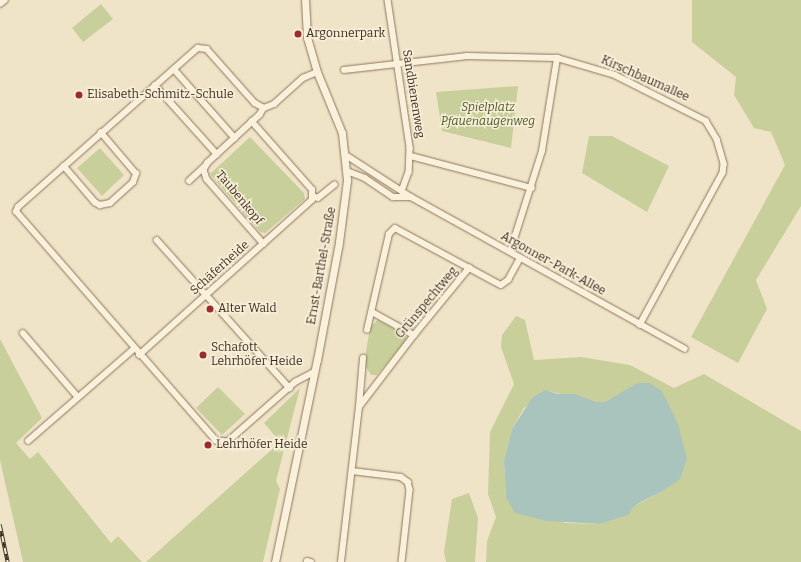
<!DOCTYPE html>
<meta charset="utf-8">
<style>
body{margin:0}
#map{position:relative;width:801px;height:562px;overflow:hidden;background:#f0e4c8;font-family:Bitter,serif}
div>[style]{position:absolute}
.green>*{inset:0;background:#c9cf9b}
.water>*{inset:0;background:#a9c4bc}
.roads{filter:drop-shadow(0 0 1px #8d765c) drop-shadow(0 0 1px #8d765c)}
.minor>*{height:5.5px;margin:-2.75px;padding:0 2.75px;transform-origin:2.75px;border-radius:2.75px;background:#faf1dc}
.tertiary>*{height:7px;margin:-3.5px;padding:0 3.5px;transform-origin:3.5px;border-radius:3.5px;background:#faf1dc}
.rail>*{height:3.5px;margin-top:-1.75px;transform-origin:0;background:repeating-linear-gradient(90deg,#f7eed8 0 6px,#3d2e20 0 12px);box-sizing:border-box;border-block:1px solid #3d2e20}
.dots>*{width:11px;height:11px;translate:-50% -50%;box-sizing:border-box;border:2px solid #f7eed8;border-radius:50%}
span{translate:-50% -50%;white-space:nowrap;text-align:center;line-height:1.15;-webkit-text-stroke:3px #f7eed8;paint-order:stroke}
.poi-label{font-size:12px;color:#3d2e20}
.left{translate:0 -50%;text-align:left}
.street-label{font-size:12px;color:#3d2e20}
.park-label{font-size:12px;color:#4d5a26;font-style:italic}
</style>
<div id="map">
<div class="green">
<div style="clip-path:polygon(692px 0,801px 0,801px 206px,756px 280px,767px 309px,738px 363px,691px 337px,785px 165px,771px 132px,754px 128px,734px 95px,736px 77px,692px 42px)"></div>
<div style="clip-path:polygon(101px 4px,113px 19px,83px 42px,72px 28px)"></div>
<div style="clip-path:polygon(518px 86px,511px 148px,442px 131px,436px 92px)"></div>
<div style="clip-path:polygon(589px 136px,612px 136px,669px 166px,647px 212px,582px 173px)"></div>
<div style="clip-path:polygon(250px 137px,304px 193px,305px 199px,265px 233px,260px 232px,210px 174px)"></div>
<div style="clip-path:polygon(100px 148px,124px 175px,102px 196px,77px 168px)"></div>
<div style="clip-path:polygon(evenodd,516px 316px,525px 320px,534px 360px,581px 357px,630px 365px,674px 388px,704px 374px,801px 431px,801px 562px,486px 562px,487px 541px,496px 517px,488px 494px,490px 432px,514px 384px,501px 347px,502px 335px,516px 316px,548px 391px,596px 402px,604px 402px,620px 393px,663px 491px,600px 524px,565px 523px,506px 497px,504px 461px,512px 429px,524px 408px,548px 391px)"></div>
<div style="clip-path:polygon(378px 320px,405px 334px,407px 339px,377px 375px,371px 375px,364px 364px,370px 327px)"></div>
<div style="clip-path:polygon(0 339px,42px 418px,16px 443px,30px 459px,38px 452px,111px 543px,118px 536px,142px 562px,23px 562px,0 460px)"></div>
<div style="clip-path:polygon(218px 387px,245px 414px,222px 435px,196px 408px)"></div>
<div style="clip-path:polygon(300px 388px,276px 481px,280px 489px,263px 562px,146px 562px,280px 442px,264px 423px)"></div>
<div style="clip-path:polygon(469px 493px,478px 518px,475px 562px,446px 562px,444px 552px,452px 499px)"></div>
</div>
<div class="water">
<div style="clip-path:polygon(638px 383px,649px 383px,662px 391px,678px 424px,687px 459px,680px 479px,663px 491px,639px 503px,631px 509px,630px 514px,600px 524px,547px 521px,515px 513px,506px 497px,504px 461px,512px 429px,532px 398px,545px 390px,558px 394px,575px 394px,596px 402px,604px 402px)"></div>
</div>
<div class="roads">
<div class="minor">
<div style="left:388px;top:0;width:150px;rotate:81.5deg"></div>
<div style="left:410px;top:148px;width:24px;rotate:92deg"></div>
<div style="left:409px;top:172px;width:20px;rotate:110deg"></div>
<div style="left:0;top:4px;width:6px;rotate:-39deg"></div>
<div style="left:174px;top:69px;width:92px;rotate:48.5deg"></div>
<div style="left:344px;top:70px;width:124px;rotate:-6.5deg"></div>
<div style="left:467px;top:56px;width:90px;rotate:1.3deg"></div>
<div style="left:557px;top:58px;width:60px;rotate:16.3deg"></div>
<div style="left:615px;top:75px;width:102px;rotate:26.8deg"></div>
<div style="left:706px;top:121px;width:21px;rotate:59deg"></div>
<div style="left:717px;top:139px;width:26px;rotate:74deg"></div>
<div style="left:724px;top:164px;width:9px;rotate:96deg"></div>
<div style="left:723px;top:173px;width:173px;rotate:118.6deg"></div>
<div style="left:155px;top:85px;width:93px;rotate:48.1deg"></div>
<div style="left:264px;top:108px;width:8px;rotate:120deg"></div>
<div style="left:260px;top:115px;width:71px;rotate:137.3deg"></div>
<div style="left:208px;top:163px;width:8px;rotate:120deg"></div>
<div style="left:204px;top:170px;width:9px;rotate:72deg"></div>
<div style="left:207px;top:179px;width:86px;rotate:48.8deg"></div>
<div style="left:346px;top:155px;width:77px;rotate:32.9deg"></div>
<div style="left:411px;top:197px;width:313px;rotate:29deg"></div>
<div style="left:411px;top:156px;width:125px;rotate:14.8deg"></div>
<div style="left:64px;top:166px;width:48px;rotate:49.3deg"></div>
<div style="left:95px;top:202px;width:6px;rotate:31deg"></div>
<div style="left:100px;top:205px;width:10px;rotate:-11deg"></div>
<div style="left:110px;top:203px;width:31px;rotate:-42deg"></div>
<div style="left:133px;top:182px;width:9px;rotate:-69deg"></div>
<div style="left:136px;top:174px;width:54px;rotate:-130.5deg"></div>
<div style="left:347px;top:171px;width:19px;rotate:21deg"></div>
<div style="left:365px;top:178px;width:34px;rotate:34deg"></div>
<div style="left:393px;top:197px;width:18px"></div>
<div style="left:189px;top:181px;width:22px;rotate:-43deg"></div>
<div style="left:313px;top:196px;width:5px;rotate:22deg"></div>
<div style="left:318px;top:198px;width:21px;rotate:-39deg"></div>
<div style="left:157px;top:240px;width:199px;rotate:48.1deg"></div>
<div style="left:510px;top:252px;width:106px;rotate:-72.4deg"></div>
<div style="left:542px;top:151px;width:94px;rotate:-80.8deg"></div>
<div style="left:372px;top:312px;width:48px;rotate:28.7deg"></div>
<div style="left:367px;top:330px;width:98px;rotate:-77.1deg"></div>
<div style="left:389px;top:234px;width:8px;rotate:-45deg"></div>
<div style="left:395px;top:228px;width:120px;rotate:28.3deg"></div>
<div style="left:501px;top:285px;width:9px;rotate:-36deg"></div>
<div style="left:508px;top:280px;width:25px;rotate:-61deg"></div>
<div style="left:23px;top:333px;width:84px;rotate:49.3deg"></div>
<div style="left:139px;top:355px;width:232px;rotate:-41.9deg"></div>
<div style="left:312px;top:200px;width:10px;rotate:-90deg"></div>
<div style="left:312px;top:190px;width:91px;rotate:-131.4deg"></div>
<div style="left:315px;top:372px;width:21px;rotate:152deg"></div>
<div style="left:296px;top:382px;width:91px;rotate:138.6deg"></div>
<div style="left:228px;top:442px;width:12px;rotate:-175deg"></div>
<div style="left:216px;top:441px;width:304px;rotate:-131.1deg"></div>
<div style="left:16px;top:212px;width:5px;rotate:-68deg"></div>
<div style="left:18px;top:207px;width:240px;rotate:-41.5deg"></div>
<div style="left:198px;top:48px;width:9px;rotate:6deg"></div>
<div style="left:207px;top:49px;width:72px;rotate:48.4deg"></div>
<div style="left:255px;top:103px;width:10px;rotate:29deg"></div>
<div style="left:264px;top:108px;width:11px;rotate:-22deg"></div>
<div style="left:274px;top:104px;width:39px;rotate:-42deg"></div>
<div style="left:303px;top:78px;width:15px;rotate:-23deg"></div>
<div style="left:359px;top:407px;width:49px;rotate:-85.3deg"></div>
<div style="left:28px;top:441px;width:140px;rotate:-41deg"></div>
<div style="left:352px;top:471px;width:49px;rotate:7deg"></div>
<div style="left:401px;top:477px;width:9px;rotate:36deg"></div>
<div style="left:408px;top:482px;width:8px;rotate:76deg"></div>
<div style="left:410px;top:490px;width:72px;rotate:96.3deg"></div>
<div style="left:307px;top:561px;width:4px;rotate:14deg"></div>
<div style="left:341px;top:562px;width:156px;rotate:-83.4deg"></div>
<div style="left:359px;top:407px;width:91px;rotate:-52.6deg"></div>
<div style="left:414px;top:335px;width:87px;rotate:-50.6deg"></div>
</div>
<div class="tertiary">
<div style="left:275px;top:562px;width:206px;rotate:-78.3deg"></div>
<div style="left:317px;top:360px;width:120px;rotate:-79.4deg"></div>
<div style="left:339px;top:242px;width:63px;rotate:-82.6deg"></div>
<div style="left:347px;top:180px;width:47px;rotate:-96.1deg"></div>
<div style="left:342px;top:133px;width:66px;rotate:-112.3deg"></div>
<div style="left:317px;top:72px;width:36px;rotate:-106deg"></div>
<div style="left:307px;top:37px;width:37px;rotate:-93deg"></div>
</div>
</div>
<div class="rail">
<div style="left:0;top:525px;width:38px;rotate:78deg"></div>
</div>
<div class="dots">
<div style="left:298px;top:34px;background:#9e2a2b"></div>
<div style="left:79px;top:95px;background:#9e2a2b"></div>
<div style="left:210px;top:309px;background:#9e2a2b"></div>
<div style="left:203px;top:355px;background:#9e2a2b"></div>
<div style="left:208px;top:445px;background:#9e2a2b"></div>
</div>
<div class="poi-label">
<span class="left" style="left:306px;top:34px">Argonnerpark</span>
<span class="left" style="left:87px;top:95px">Elisabeth-Schmitz-Schule</span>
<span class="left" style="left:218px;top:309px">Alter Wald</span>
<span class="left" style="left:211px;top:355px">Schafott<br>Lehrhöfer Heide</span>
<span class="left" style="left:216px;top:445px">Lehrhöfer Heide</span>
</div>
<div class="street-label">
<span style="left:645px;top:79px;rotate:24deg">Kirschbaumallee</span>
<span style="left:413px;top:94px;rotate:81deg">Sandbienenweg</span>
<span style="left:239px;top:198px;rotate:50deg">Taubenkopf</span>
<span style="left:553px;top:264px;rotate:29deg">Argonner-Park-Allee</span>
<span style="left:322px;top:266px;rotate:-80deg">Ernst-Barthel-Straße</span>
<span style="left:220px;top:268px;rotate:-42deg">Schäferheide</span>
<span style="left:427px;top:303px;rotate:-50deg">Grünspechtweg</span>
</div>
<div class="park-label">
<span style="left:488px;top:115px">Spielplatz<br>Pfauenaugenweg</span>
</div>
</div>
